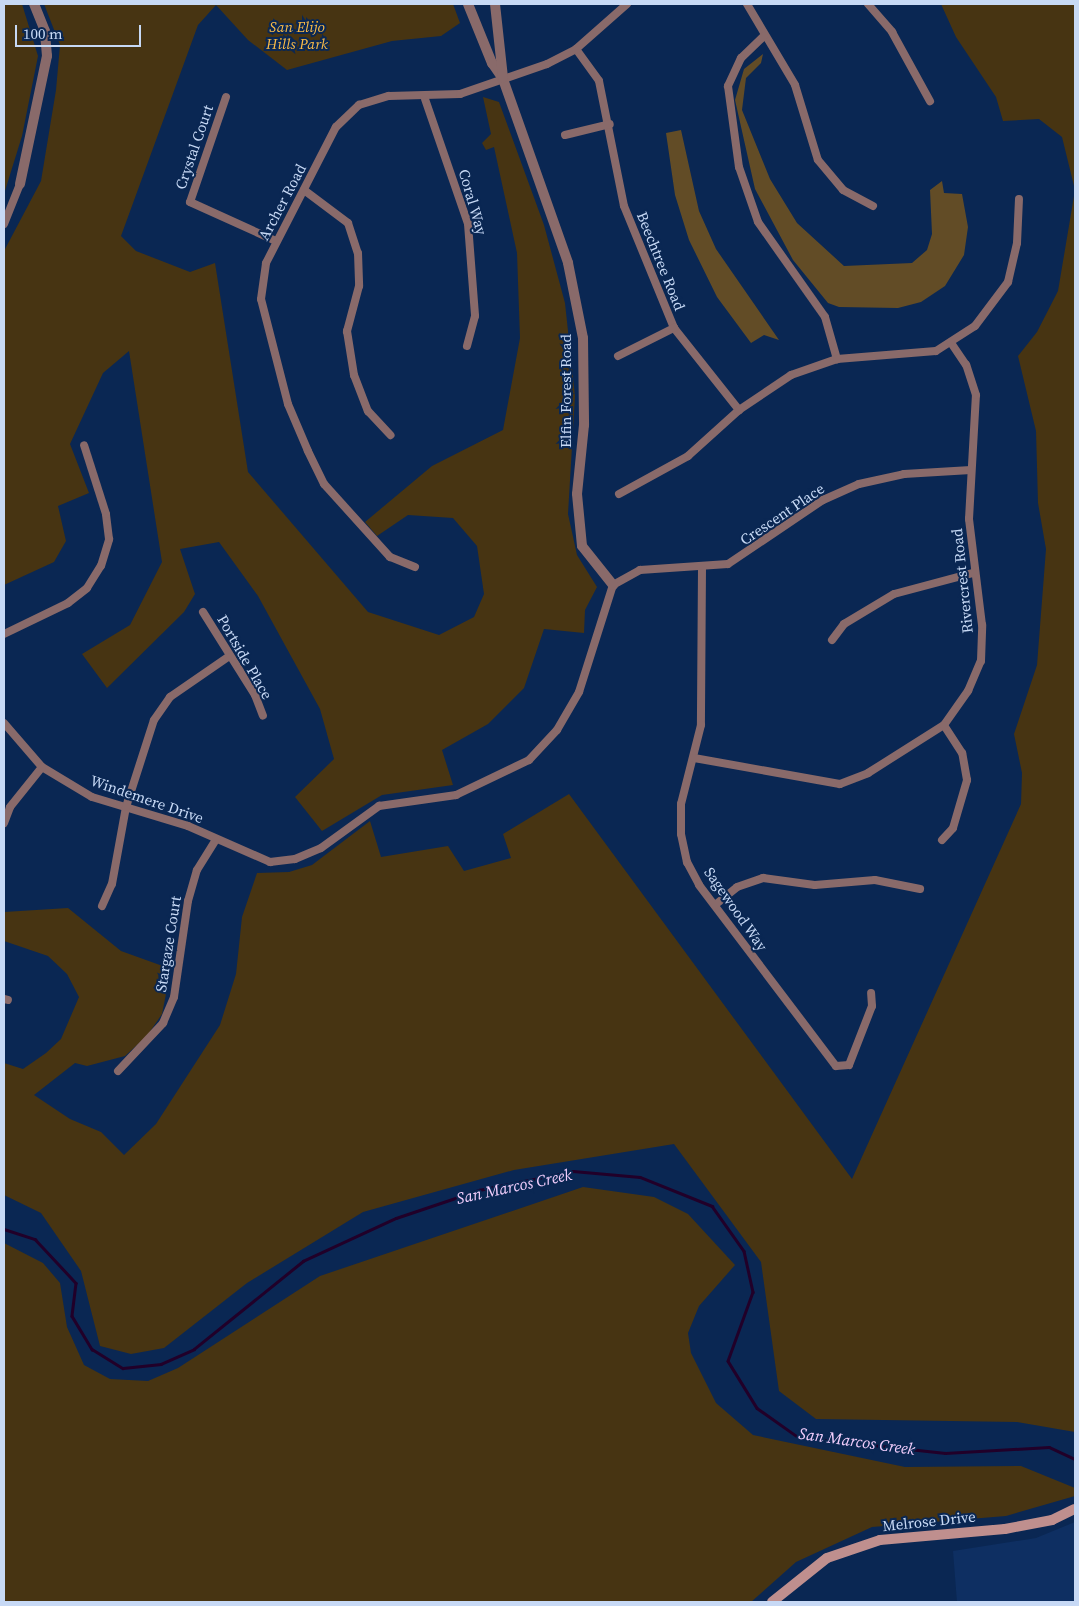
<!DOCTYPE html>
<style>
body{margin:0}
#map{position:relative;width:1079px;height:1606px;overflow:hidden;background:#0a2753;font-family:"Source Serif 4",serif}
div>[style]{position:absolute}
.built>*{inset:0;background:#0e2f62}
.green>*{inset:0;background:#473412}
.forest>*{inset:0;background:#624c26}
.stream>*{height:2.5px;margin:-1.25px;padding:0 1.25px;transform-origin:1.25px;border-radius:1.25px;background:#210029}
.minor>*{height:8px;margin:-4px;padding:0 4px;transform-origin:4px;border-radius:4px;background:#896a6a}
.tertiary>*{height:10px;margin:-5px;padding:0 5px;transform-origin:5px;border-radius:5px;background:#896a6a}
.secondary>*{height:10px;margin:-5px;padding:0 5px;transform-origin:5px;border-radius:5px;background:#bf8f8e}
span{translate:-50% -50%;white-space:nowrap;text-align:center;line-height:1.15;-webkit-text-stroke:4px #0a2753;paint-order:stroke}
.park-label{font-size:15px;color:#fabb47;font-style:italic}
.street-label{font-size:15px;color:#c7d9f5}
.water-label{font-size:16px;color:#f5d0fe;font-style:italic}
.frame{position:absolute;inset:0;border:5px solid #c7d9f5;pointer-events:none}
.scale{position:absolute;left:15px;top:25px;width:126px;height:22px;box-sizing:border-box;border:2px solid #c7d9f5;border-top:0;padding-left:6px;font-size:15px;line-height:18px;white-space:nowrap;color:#c7d9f5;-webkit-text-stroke:4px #0a2753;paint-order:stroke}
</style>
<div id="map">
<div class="built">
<div style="clip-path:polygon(1075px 1522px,1075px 1602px,957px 1602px,953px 1551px,1036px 1538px)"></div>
</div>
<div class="green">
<div style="clip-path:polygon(4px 4px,22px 4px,38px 56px,22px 136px,4px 194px)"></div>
<div style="clip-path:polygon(44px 4px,453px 4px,460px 23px,441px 36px,392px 41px,287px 70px,248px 40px,216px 5px,198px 25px,121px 236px,136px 251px,190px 272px,215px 263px,248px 472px,368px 612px,439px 635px,474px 617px,484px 594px,477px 546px,453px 518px,408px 515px,377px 536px,365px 522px,432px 466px,503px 430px,520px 338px,517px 253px,494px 147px,486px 150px,482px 143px,491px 134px,483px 97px,499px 102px,544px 225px,565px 303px,575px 396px,568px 514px,577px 555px,597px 587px,585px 610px,584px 633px,544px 629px,524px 688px,488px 724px,442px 750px,453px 785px,382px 795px,322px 831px,295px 797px,334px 759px,320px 709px,258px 596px,219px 542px,180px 549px,195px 594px,184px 612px,107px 688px,82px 654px,130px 625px,162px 562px,129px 351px,103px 373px,70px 444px,89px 493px,58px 506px,66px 541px,54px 562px,4px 585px,4px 251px,41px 181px,56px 90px,60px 45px)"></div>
<div style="clip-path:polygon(941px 4px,1075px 4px,1075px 1432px,1017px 1422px,816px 1419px,779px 1391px,761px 1262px,674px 1144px,514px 1170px,363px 1212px,247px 1283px,164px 1348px,131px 1354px,100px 1346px,81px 1271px,41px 1213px,4px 1195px,4px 1063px,23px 1069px,46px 1053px,61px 1039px,79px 997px,67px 974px,48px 956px,4px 941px,4px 912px,68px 908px,121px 951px,171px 969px,162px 1014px,147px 1036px,125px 1056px,87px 1066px,75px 1063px,34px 1095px,70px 1119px,101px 1132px,124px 1155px,156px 1124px,220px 1025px,236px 974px,242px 917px,257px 873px,289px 872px,312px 865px,370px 821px,381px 857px,448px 846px,464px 871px,511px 858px,503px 834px,569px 794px,852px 1179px,1021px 804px,1022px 773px,1014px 734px,1037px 665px,1046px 549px,1038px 503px,1036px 431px,1018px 356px,1037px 332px,1058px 291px,1075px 190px,1062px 137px,1039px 119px,1003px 121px,996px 97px,956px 37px)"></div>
<div style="clip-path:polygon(583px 1187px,654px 1197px,688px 1214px,735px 1265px,699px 1306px,688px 1333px,691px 1353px,716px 1403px,753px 1435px,905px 1467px,1021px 1466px,1075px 1488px,1075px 1496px,1006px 1516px,872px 1527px,796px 1562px,751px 1602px,4px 1602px,4px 1243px,43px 1263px,60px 1283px,67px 1327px,84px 1365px,110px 1379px,148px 1381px,178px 1368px,320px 1276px)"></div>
</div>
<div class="forest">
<div style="clip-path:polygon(763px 54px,761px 63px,746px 78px,742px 110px,770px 179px,797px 223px,844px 266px,912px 263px,927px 250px,932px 234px,930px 190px,942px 181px,944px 193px,962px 194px,968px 227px,964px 255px,945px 286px,921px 302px,898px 308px,839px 307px,828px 303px,793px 260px,755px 189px,735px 100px,744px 69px)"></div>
<div style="clip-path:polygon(681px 130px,699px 211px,716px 249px,779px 340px,764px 335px,751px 343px,717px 297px,689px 240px,675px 195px,666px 133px)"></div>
</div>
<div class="stream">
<div style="left:4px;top:1229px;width:33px;rotate:18deg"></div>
<div style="left:35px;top:1239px;width:60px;rotate:47deg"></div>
<div style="left:76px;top:1283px;width:33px;rotate:97deg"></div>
<div style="left:72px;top:1316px;width:39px;rotate:59deg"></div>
<div style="left:92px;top:1349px;width:36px;rotate:32deg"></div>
<div style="left:123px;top:1368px;width:38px;rotate:-6deg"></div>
<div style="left:161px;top:1364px;width:36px;rotate:-24deg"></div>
<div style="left:194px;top:1349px;width:140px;rotate:-38.9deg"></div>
<div style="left:303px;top:1261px;width:102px;rotate:-24.8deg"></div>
<div style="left:396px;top:1218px;width:88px;rotate:-18.6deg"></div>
<div style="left:479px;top:1190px;width:96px;rotate:-11.4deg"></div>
<div style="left:573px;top:1171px;width:67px;rotate:5.1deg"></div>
<div style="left:640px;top:1177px;width:78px;rotate:21.9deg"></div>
<div style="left:712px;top:1206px;width:55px;rotate:54.6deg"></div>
<div style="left:744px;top:1251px;width:42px;rotate:77.6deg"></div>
<div style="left:753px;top:1292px;width:73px;rotate:109.9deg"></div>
<div style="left:728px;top:1361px;width:55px;rotate:58.3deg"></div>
<div style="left:757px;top:1408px;width:50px;rotate:35.3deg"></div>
<div style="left:798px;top:1437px;width:148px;rotate:6.2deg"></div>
<div style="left:945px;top:1453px;width:104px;rotate:-3.3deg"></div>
<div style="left:1049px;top:1447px;width:29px;rotate:25deg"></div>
</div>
<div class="minor">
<div style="left:747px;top:4px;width:94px;rotate:59.3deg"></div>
<div style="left:795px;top:85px;width:78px;rotate:73deg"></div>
<div style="left:818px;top:160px;width:39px;rotate:50deg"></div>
<div style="left:843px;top:190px;width:34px;rotate:28deg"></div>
<div style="left:868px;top:4px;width:37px;rotate:49deg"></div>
<div style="left:892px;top:32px;width:79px;rotate:61.2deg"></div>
<div style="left:764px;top:36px;width:32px;rotate:136deg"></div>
<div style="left:741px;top:58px;width:31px;rotate:115deg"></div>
<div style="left:728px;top:86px;width:82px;rotate:82.3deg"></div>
<div style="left:739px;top:167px;width:58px;rotate:70.9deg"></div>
<div style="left:758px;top:222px;width:116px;rotate:54.8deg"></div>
<div style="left:825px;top:317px;width:44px;rotate:74.1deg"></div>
<div style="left:576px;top:49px;width:39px;rotate:54deg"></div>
<div style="left:599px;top:81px;width:127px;rotate:78.7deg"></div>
<div style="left:624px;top:206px;width:132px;rotate:67.7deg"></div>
<div style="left:674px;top:328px;width:105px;rotate:51.6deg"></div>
<div style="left:226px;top:97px;width:111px;rotate:108.9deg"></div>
<div style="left:190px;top:202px;width:94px;rotate:24.4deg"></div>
<div style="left:425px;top:99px;width:132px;rotate:71deg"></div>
<div style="left:468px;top:224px;width:92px;rotate:85.6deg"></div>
<div style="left:475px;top:316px;width:31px;rotate:105deg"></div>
<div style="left:565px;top:135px;width:46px;rotate:-13.7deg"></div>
<div style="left:304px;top:190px;width:55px;rotate:36.9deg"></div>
<div style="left:348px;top:223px;width:32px;rotate:72deg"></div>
<div style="left:358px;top:253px;width:33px;rotate:88deg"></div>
<div style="left:359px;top:286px;width:47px;rotate:104.9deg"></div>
<div style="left:347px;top:331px;width:45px;rotate:81deg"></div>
<div style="left:354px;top:375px;width:39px;rotate:69deg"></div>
<div style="left:368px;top:411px;width:33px;rotate:47deg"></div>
<div style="left:4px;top:224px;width:43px;rotate:-68.2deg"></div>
<div style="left:618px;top:356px;width:63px;rotate:-26.6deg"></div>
<div style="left:619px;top:494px;width:79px;rotate:-28.8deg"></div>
<div style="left:688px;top:456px;width:69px;rotate:-42deg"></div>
<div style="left:739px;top:410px;width:63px;rotate:-33.9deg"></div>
<div style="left:791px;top:375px;width:49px;rotate:-19.2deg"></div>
<div style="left:837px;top:359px;width:99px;rotate:-4.6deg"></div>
<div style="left:936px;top:351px;width:46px;rotate:-32.7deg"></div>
<div style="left:975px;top:326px;width:55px;rotate:-53.1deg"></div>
<div style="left:1008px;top:282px;width:40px;rotate:-77deg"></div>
<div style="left:1017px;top:243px;width:44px;rotate:-87.4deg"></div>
<div style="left:415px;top:567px;width:27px;rotate:-158deg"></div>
<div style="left:390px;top:557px;width:98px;rotate:-132.1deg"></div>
<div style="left:324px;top:484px;width:37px;rotate:-116deg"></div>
<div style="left:308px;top:451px;width:51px;rotate:-113.1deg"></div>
<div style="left:288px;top:404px;width:108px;rotate:-104.4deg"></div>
<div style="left:261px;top:299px;width:36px;rotate:-82deg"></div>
<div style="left:266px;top:263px;width:153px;rotate:-62.8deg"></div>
<div style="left:336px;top:127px;width:32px;rotate:-44deg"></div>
<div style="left:359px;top:105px;width:31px;rotate:-17deg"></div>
<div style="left:389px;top:96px;width:71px;rotate:-1.6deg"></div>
<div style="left:460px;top:94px;width:92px;rotate:-19deg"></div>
<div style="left:547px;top:64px;width:33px;rotate:-27deg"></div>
<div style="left:576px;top:49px;width:68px;rotate:-41.4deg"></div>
<div style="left:702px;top:568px;width:157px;rotate:90.4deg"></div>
<div style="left:701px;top:725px;width:81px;rotate:104.2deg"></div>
<div style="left:681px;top:804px;width:30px;rotate:90deg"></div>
<div style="left:681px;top:834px;width:29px;rotate:78deg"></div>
<div style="left:687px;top:862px;width:26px;rotate:62deg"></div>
<div style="left:699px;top:885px;width:227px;rotate:52.9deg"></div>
<div style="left:836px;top:1066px;width:13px;rotate:-4deg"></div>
<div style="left:849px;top:1065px;width:63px;rotate:-68.7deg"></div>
<div style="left:872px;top:1006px;width:13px;rotate:-94deg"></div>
<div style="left:203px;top:612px;width:98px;rotate:57.9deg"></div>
<div style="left:255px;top:695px;width:22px;rotate:69deg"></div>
<div style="left:4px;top:634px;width:71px;rotate:-25.8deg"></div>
<div style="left:68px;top:603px;width:24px;rotate:-38deg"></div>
<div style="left:87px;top:588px;width:26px;rotate:-58deg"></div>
<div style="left:101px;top:566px;width:28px;rotate:-73deg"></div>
<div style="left:109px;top:539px;width:25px;rotate:-97deg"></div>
<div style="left:106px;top:514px;width:72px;rotate:-107.7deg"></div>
<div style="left:832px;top:640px;width:20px;rotate:-53deg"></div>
<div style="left:844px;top:624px;width:58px;rotate:-31deg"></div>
<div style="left:894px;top:594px;width:82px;rotate:-14.9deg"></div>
<div style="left:4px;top:723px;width:58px;rotate:49.2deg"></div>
<div style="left:42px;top:767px;width:58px;rotate:31deg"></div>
<div style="left:92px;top:797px;width:100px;rotate:16.8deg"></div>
<div style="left:188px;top:826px;width:90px;rotate:23.7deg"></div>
<div style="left:270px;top:862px;width:25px;rotate:-7deg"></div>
<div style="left:295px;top:859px;width:28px;rotate:-23deg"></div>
<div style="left:321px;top:848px;width:72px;rotate:-35.9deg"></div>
<div style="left:379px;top:806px;width:78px;rotate:-8.1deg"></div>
<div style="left:456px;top:795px;width:81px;rotate:-25.6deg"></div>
<div style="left:529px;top:760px;width:41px;rotate:-47deg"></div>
<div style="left:557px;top:730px;width:44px;rotate:-59.9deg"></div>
<div style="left:579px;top:692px;width:112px;rotate:-72.4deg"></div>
<div style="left:613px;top:585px;width:31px;rotate:-29deg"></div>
<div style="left:640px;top:570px;width:88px;rotate:-3.9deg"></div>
<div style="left:728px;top:564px;width:115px;rotate:-34deg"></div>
<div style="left:823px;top:500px;width:39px;rotate:-24deg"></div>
<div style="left:859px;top:484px;width:46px;rotate:-12.5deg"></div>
<div style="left:904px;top:474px;width:67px;rotate:-3.4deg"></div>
<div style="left:694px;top:758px;width:148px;rotate:10.1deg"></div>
<div style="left:840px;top:784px;width:30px;rotate:-21deg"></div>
<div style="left:868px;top:773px;width:90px;rotate:-32.3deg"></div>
<div style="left:944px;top:725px;width:42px;rotate:-54.8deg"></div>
<div style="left:968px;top:691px;width:33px;rotate:-67deg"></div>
<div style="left:981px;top:661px;width:36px;rotate:-88deg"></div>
<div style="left:982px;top:625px;width:107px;rotate:-97deg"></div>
<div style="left:969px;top:519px;width:124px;rotate:-86.8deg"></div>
<div style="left:976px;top:395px;width:32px;rotate:-108deg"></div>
<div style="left:966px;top:365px;width:27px;rotate:-124deg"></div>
<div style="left:4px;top:823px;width:17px;rotate:-69deg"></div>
<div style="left:10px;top:807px;width:51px;rotate:-51.3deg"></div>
<div style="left:942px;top:840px;width:16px;rotate:-47deg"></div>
<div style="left:953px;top:828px;width:50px;rotate:-73.7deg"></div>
<div style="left:967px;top:780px;width:27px;rotate:-100deg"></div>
<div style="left:962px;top:753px;width:33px;rotate:-123deg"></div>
<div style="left:715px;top:905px;width:28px;rotate:-39deg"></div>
<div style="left:737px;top:887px;width:28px;rotate:-19deg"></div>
<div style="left:763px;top:878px;width:52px;rotate:7.7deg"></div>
<div style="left:815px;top:885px;width:60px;rotate:-4.8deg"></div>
<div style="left:875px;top:880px;width:46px;rotate:11.3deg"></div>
<div style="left:102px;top:906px;width:24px;rotate:-66deg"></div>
<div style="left:112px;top:884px;width:78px;rotate:-79.7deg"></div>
<div style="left:126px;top:807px;width:91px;rotate:-72.2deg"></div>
<div style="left:154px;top:720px;width:28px;rotate:-55deg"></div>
<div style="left:170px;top:697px;width:70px;rotate:-34.6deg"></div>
<div style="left:4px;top:999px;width:4px;rotate:14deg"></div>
<div style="left:118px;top:1071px;width:66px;rotate:-46.8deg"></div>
<div style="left:163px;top:1023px;width:28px;rotate:-67deg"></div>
<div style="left:174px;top:997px;width:97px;rotate:-81.7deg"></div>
<div style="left:188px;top:901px;width:32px;rotate:-74deg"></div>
<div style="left:197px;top:870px;width:36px;rotate:-58deg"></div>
</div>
<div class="tertiary">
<div style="left:468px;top:4px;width:64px;rotate:67.9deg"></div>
<div style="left:492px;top:63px;width:19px;rotate:55deg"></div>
<div style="left:503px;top:79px;width:195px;rotate:70.5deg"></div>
<div style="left:568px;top:263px;width:76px;rotate:78.7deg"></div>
<div style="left:583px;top:338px;width:87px;rotate:89.3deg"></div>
<div style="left:584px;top:425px;width:69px;rotate:95.8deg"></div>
<div style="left:577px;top:494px;width:52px;rotate:84.5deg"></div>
<div style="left:582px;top:546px;width:50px;rotate:51.5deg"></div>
<div style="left:495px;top:4px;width:74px;rotate:83.8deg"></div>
<div style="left:20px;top:184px;width:131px;rotate:-78.1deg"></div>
<div style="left:47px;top:56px;width:25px;rotate:-95deg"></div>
<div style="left:45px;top:31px;width:29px;rotate:-112deg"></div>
</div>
<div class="secondary">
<div style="left:772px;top:1602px;width:70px;rotate:-38.7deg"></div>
<div style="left:827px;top:1558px;width:56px;rotate:-18.8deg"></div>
<div style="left:880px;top:1540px;width:125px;rotate:-5deg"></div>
<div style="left:1005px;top:1529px;width:48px;rotate:-10.8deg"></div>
<div style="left:1052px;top:1520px;width:25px;rotate:-26deg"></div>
</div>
<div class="park-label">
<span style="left:297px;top:35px">San Elijo<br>Hills Park</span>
</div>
<div class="street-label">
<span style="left:194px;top:147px;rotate:-71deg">Crystal Court</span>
<span style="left:282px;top:202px;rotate:-62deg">Archer Road</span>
<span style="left:473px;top:202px;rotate:74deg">Coral Way</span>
<span style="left:661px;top:261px;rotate:68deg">Beechtree Road</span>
<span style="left:566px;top:391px;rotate:-90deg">Elfin Forest Road</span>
<span style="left:782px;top:514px;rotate:-34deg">Crescent Place</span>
<span style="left:962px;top:581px;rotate:-96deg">Rivercrest Road</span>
<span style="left:245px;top:657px;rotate:60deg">Portside Place</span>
<span style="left:147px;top:799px;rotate:19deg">Windemere Drive</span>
<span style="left:736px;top:909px;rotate:55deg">Sagewood Way</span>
<span style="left:168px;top:944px;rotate:-81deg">Stargaze Court</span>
<span style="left:929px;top:1521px;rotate:-6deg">Melrose Drive</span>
</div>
<div class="water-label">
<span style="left:514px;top:1186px;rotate:-12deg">San Marcos Creek</span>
<span style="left:857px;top:1441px;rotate:8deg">San Marcos Creek</span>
</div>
<div class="frame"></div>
<div class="scale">100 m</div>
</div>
